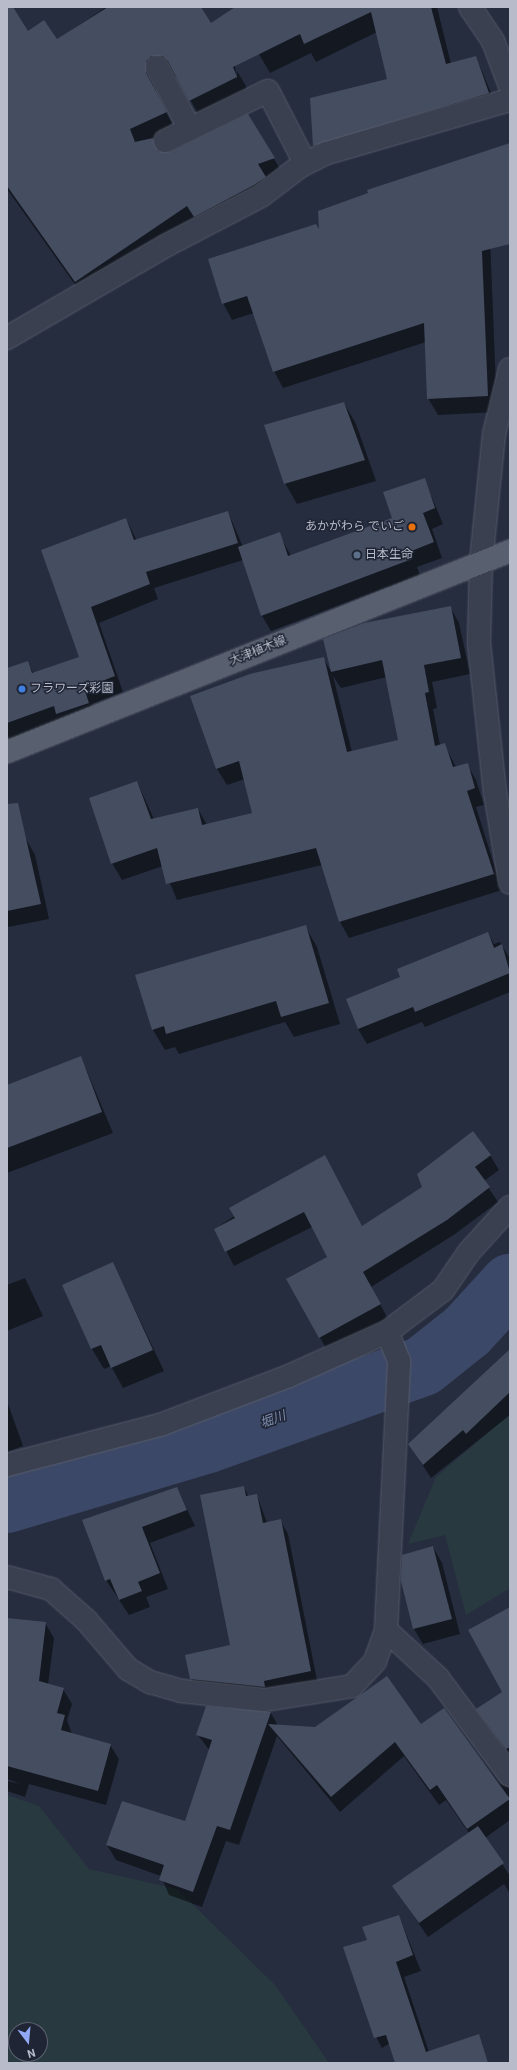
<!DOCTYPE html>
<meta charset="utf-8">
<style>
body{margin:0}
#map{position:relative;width:517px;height:2070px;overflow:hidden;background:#262d3f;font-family:Roboto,"Noto Sans JP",sans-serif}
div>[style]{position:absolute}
.green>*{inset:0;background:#283a40}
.shadow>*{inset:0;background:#0007}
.river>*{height:60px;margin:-30px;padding:0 30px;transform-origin:30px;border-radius:30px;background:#3c4867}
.building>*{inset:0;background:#454d61}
.roads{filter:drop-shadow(0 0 1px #555b6a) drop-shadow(0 0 1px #555b6a)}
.minor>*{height:22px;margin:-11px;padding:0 11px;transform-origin:11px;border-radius:11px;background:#3a404f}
.primary>*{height:22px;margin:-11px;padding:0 11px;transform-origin:11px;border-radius:11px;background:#585f6f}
.dots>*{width:11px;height:11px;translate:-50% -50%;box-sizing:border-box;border:2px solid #1f2534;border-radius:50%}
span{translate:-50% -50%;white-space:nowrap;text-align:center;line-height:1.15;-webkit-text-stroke:3px #1f2534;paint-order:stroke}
.poi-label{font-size:12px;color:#b7bbca}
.right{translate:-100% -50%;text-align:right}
.left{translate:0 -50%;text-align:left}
.street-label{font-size:12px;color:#b7bbca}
.water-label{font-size:13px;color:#7f8db0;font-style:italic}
.frame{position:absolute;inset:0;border:8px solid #b7bbca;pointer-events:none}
.north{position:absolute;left:8px;top:2022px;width:40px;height:40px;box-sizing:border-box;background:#1f2534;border:1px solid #5c6170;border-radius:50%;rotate:164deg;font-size:11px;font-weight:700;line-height:16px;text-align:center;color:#b7bbca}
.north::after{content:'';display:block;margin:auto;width:14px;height:18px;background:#91a9f4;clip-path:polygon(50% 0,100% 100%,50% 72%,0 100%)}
</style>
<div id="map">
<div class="green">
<div style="clip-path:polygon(510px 1414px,510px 1588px,466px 1615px,445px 1535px,408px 1544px,436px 1477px)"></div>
<div style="clip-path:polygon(evenodd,7px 1795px,39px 1806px,89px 1869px,177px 1889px,275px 1985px,329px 2063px,7px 2063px,7px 1795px,16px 2030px,40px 2030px,40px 2054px,16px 2054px,16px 2030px)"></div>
</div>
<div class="shadow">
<div style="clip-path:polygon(106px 7px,200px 7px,235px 66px,237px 82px,237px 71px,246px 86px,247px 96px,201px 119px,178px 78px,162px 74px,156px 80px,156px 92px,176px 131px,154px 141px,161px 152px,164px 155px,248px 116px,285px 177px,86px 300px,7px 189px,7px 26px,57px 40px)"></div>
<div style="clip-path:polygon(244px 7px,437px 7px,451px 64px,476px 57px,499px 112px,325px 164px,314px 146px,311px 99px,389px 79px,377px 32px,316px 62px,311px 53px,270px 73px,259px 54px)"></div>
<div style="clip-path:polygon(510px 144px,510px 233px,489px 213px,497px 412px,438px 415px,428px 398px,426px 342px,283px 388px,274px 371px,254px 313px,232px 320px,223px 303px,320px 233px)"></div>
<div style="clip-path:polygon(344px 403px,356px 424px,376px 481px,297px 504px,285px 483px)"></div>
<div style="clip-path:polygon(424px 479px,443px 524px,432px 529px,442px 558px,417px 567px,420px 575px,271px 631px,262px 616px,243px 560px,154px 588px,158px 599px,99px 623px,123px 692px,92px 704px,97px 718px,11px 741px,7px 734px,7px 669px,27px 662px,34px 674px,80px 658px,42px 551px,126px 519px,137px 541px,228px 512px,243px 547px,279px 534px,291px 556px,394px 519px)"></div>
<div style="clip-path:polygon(evenodd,450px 607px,459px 623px,470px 674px,432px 682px,437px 708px,433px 709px,440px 745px,444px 744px,456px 767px,467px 764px,476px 780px,484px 805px,476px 807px,502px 890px,349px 938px,340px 922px,322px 865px,177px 900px,163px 866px,122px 880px,112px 863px,137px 782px,154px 819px,198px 809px,207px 825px,253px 813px,245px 779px,227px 785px,217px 769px,191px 697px,323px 658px,331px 671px,450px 607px,333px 676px,341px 688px,387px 677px,399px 741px,352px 752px,333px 676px)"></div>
<div style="clip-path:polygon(26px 839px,35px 855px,49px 919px,8px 927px,7px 843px)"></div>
<div style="clip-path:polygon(305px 926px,317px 947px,340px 1024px,294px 1037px,285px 1022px,179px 1054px,175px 1047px,165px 1050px,153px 1030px,137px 976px)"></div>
<div style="clip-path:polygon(488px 933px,494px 944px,500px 942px,510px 959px,510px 992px,425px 1027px,422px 1022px,367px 1044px,358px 1029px,402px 977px)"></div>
<div style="clip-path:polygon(81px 1057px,113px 1133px,7px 1173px,7px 1086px)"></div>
<div style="clip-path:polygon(490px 1155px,499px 1170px,484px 1181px,498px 1202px,455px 1234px,371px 1287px,388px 1319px,328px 1352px,288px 1279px,328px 1257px,312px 1227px,234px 1266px,215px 1229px,325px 1156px,362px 1227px)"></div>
<div style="clip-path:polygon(113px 1263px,164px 1371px,123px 1388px,111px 1366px,104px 1369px,92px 1349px)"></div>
<div style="clip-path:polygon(25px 1278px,43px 1316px,7px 1331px,7px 1285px)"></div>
<div style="clip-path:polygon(510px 1351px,510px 1415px,431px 1478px,409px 1444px)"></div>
<div style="clip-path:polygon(7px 1401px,23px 1446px,7px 1452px)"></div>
<div style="clip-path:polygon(244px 1487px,249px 1497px,257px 1495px,267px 1523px,280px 1520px,288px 1534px,318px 1685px,272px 1695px,200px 1693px,191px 1678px,231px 1646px)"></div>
<div style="clip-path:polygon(177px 1488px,195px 1526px,150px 1543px,168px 1589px,146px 1597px,150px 1607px,129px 1615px,106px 1580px,83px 1521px)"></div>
<div style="clip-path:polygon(433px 1547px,442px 1563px,460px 1634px,423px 1644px,414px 1629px,402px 1581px)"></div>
<div style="clip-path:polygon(510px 1609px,510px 1756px,478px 1709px,505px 1691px)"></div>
<div style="clip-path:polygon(7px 1619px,45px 1623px,54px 1638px,48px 1685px,63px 1689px,72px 1704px,67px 1720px,72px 1734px,110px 1745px,119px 1759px,106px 1805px,29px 1784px,25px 1797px,7px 1791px,7px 1781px,21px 1784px,7px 1779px)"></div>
<div style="clip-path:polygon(207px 1707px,271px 1713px,278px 1726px,316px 1728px,421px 1726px,444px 1710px,499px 1783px,510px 1788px,510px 1820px,485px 1838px,510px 1876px,510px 1894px,504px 1884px,428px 1937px,393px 1886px,469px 1833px,446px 1800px,439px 1805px,404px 1756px,340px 1812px,277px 1736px,239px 1845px,226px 1841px,202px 1907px,169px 1895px,161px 1876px,116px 1860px,107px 1845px,185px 1822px,210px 1751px,198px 1735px)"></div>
<div style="clip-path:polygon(399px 1916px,421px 1971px,404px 1977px,429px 2052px,444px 2063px,396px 2063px,390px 2043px,382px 2048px,374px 2033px,368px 1940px)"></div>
</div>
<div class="river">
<div style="left:7px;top:1503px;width:210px;rotate:-16.6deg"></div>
<div style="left:208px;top:1443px;width:228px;rotate:-19.7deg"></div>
<div style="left:423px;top:1366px;width:56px;rotate:-38.5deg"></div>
<div style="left:467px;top:1331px;width:64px;rotate:-47.5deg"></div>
</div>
<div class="building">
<div style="clip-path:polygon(7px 7px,13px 7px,28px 31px,44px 20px,57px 39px,108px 7px,201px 7px,211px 23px,235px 7px,431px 7px,446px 64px,476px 56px,489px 93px,313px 146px,310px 98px,387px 79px,371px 12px,304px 44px,300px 34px,233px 67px,237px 77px,189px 101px,168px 61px,163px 56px,151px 56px,146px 61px,146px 73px,167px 112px,130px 129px,135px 142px,153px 138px,158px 151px,170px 152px,248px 114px,275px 158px,258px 164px,266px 177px,254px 185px,194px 217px,187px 206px,75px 282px,7px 186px)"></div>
<div style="clip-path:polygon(510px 143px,510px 244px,482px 251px,488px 396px,427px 399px,424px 323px,273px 372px,247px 296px,222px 304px,208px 259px,316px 224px,319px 229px,318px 211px,368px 193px,367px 190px)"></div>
<div style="clip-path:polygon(344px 402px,365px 460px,284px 484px,264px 425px)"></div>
<div style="clip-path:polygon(425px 478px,435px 508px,423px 513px,434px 542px,409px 552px,412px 559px,261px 616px,238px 547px,280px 532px,288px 556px,392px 518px,383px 492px)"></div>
<div style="clip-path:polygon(228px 511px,238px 543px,146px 572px,150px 584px,91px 607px,115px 676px,84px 688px,89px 703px,56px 714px,54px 706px,7px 723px,7px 668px,28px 661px,32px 673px,79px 657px,41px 550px,126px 518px,134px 540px)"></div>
<div style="clip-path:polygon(451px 606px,461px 658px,424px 665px,429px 692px,425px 693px,435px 746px,445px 743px,453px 767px,468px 763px,475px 788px,467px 791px,494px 874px,339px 922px,316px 848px,166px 884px,157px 848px,111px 864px,89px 798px,137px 781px,151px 819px,198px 808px,202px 825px,252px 813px,239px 761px,216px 769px,190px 696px,250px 674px,324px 657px,347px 752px,398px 740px,382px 660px,331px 672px,323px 639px,364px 623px)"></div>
<div style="clip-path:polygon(18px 803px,41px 904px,7px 911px,7px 804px)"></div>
<div style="clip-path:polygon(306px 925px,329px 1003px,281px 1017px,276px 1001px,166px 1034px,164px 1026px,152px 1030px,135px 975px)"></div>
<div style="clip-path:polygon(488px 932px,494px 948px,502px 944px,510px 973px,415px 1012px,413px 1007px,358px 1029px,346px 999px,400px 977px,397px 969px)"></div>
<div style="clip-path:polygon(81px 1056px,102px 1112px,7px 1148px,7px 1085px)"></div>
<div style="clip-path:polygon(473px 1131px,491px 1155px,475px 1167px,490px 1187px,447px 1220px,363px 1272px,381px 1304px,319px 1338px,286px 1279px,327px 1257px,304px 1212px,225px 1252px,214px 1229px,235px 1218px,229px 1208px,325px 1155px,362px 1226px,422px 1187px,417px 1174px)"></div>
<div style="clip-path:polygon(113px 1262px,153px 1350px,111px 1368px,101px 1345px,91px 1349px,62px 1285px)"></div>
<div style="clip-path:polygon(510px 1349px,510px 1392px,466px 1434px,463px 1430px,423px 1465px,408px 1444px)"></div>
<div style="clip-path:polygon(244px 1486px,246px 1496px,257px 1494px,263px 1523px,281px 1519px,311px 1671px,264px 1681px,265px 1687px,190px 1679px,185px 1655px,230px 1645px,200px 1495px)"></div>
<div style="clip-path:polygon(177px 1487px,187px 1510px,142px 1527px,160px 1573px,138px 1582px,142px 1591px,119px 1600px,110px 1579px,105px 1581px,82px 1520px)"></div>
<div style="clip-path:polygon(433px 1546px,452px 1619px,413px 1629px,401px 1581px,402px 1555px)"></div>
<div style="clip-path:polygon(510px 1607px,510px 1747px,506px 1749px,476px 1709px,502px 1692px,468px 1630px)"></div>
<div style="clip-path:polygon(7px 1618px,46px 1622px,39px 1681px,64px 1688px,57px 1713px,65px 1715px,61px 1730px,111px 1744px,98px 1791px,7px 1766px)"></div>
<div style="clip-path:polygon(387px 1676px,421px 1724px,444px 1708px,510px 1799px,467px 1829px,437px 1785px,430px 1790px,395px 1742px,331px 1797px,268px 1724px,315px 1727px)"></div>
<div style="clip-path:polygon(206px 1706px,271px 1712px,230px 1830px,217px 1826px,193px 1892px,159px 1880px,164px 1865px,106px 1845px,122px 1801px,185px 1821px,212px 1740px,196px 1735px)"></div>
<div style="clip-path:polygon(478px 1826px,504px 1863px,419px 1923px,392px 1886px)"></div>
<div style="clip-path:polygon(399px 1915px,413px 1955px,396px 1962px,426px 2052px,479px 2034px,488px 2063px,395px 2063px,386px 2035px,374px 2038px,343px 1947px,367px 1940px,362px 1927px)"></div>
</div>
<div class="roads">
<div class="minor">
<div style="left:470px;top:7px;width:41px;rotate:55.9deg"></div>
<div style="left:493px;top:41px;width:48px;rotate:69.3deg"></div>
<div style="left:157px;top:67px;width:70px;rotate:62deg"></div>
<div style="left:165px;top:141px;width:114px;rotate:-25.9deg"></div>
<div style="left:268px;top:91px;width:81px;rotate:62.8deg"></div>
<div style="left:7px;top:338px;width:185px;rotate:-30.2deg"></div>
<div style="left:167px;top:245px;width:106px;rotate:-27.5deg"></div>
<div style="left:261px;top:196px;width:48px;rotate:-37.3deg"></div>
<div style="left:299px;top:167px;width:31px;rotate:-27deg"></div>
<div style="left:327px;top:153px;width:191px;rotate:-16.2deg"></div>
<div style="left:510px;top:369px;width:67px;rotate:103.8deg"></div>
<div style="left:494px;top:434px;width:128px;rotate:95.8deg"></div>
<div style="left:481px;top:561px;width:82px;rotate:91.4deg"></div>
<div style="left:479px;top:643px;width:150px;rotate:83.9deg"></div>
<div style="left:495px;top:792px;width:92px;rotate:80.6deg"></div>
<div style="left:7px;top:1465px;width:158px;rotate:-14.7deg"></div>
<div style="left:160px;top:1425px;width:138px;rotate:-20.8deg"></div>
<div style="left:289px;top:1376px;width:107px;rotate:-24.2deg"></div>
<div style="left:387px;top:1332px;width:70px;rotate:-36.9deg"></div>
<div style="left:443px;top:1290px;width:46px;rotate:-55.6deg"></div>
<div style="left:469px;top:1252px;width:61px;rotate:-47.7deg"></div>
<div style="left:7px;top:1577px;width:46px;rotate:15.3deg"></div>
<div style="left:51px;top:1589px;width:47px;rotate:41.5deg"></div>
<div style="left:86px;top:1620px;width:65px;rotate:49.4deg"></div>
<div style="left:128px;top:1669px;width:26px;rotate:31deg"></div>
<div style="left:150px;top:1682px;width:33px;rotate:16deg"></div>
<div style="left:182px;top:1691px;width:83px;rotate:6.2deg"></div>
<div style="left:265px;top:1700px;width:88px;rotate:-9.1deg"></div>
<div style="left:352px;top:1686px;width:34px;rotate:-47deg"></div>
<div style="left:375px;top:1661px;width:33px;rotate:-70deg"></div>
<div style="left:386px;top:1630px;width:269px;rotate:-87.2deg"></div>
<div style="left:399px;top:1361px;width:31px;rotate:-112deg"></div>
<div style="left:386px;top:1630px;width:71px;rotate:42.7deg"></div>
<div style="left:438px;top:1678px;width:121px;rotate:53.4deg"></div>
</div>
<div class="primary">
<div style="left:7px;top:752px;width:542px;rotate:-21.78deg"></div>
</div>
</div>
<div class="dots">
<div style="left:412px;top:527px;background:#e8710a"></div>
<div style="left:357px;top:555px;background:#5c6f8a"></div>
<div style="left:22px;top:689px;background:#3f7fe0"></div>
</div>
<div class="poi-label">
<span class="right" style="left:404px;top:527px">あかがわら でいご</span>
<span class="left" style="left:365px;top:555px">日本生命</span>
<span class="left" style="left:30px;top:689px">フラワーズ彩園</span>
</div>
<div class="street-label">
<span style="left:258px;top:651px;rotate:-22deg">大津植木線</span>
</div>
<div class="water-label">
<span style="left:273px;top:1420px;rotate:-20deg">堀川</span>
</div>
<div class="frame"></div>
<div class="north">N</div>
</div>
